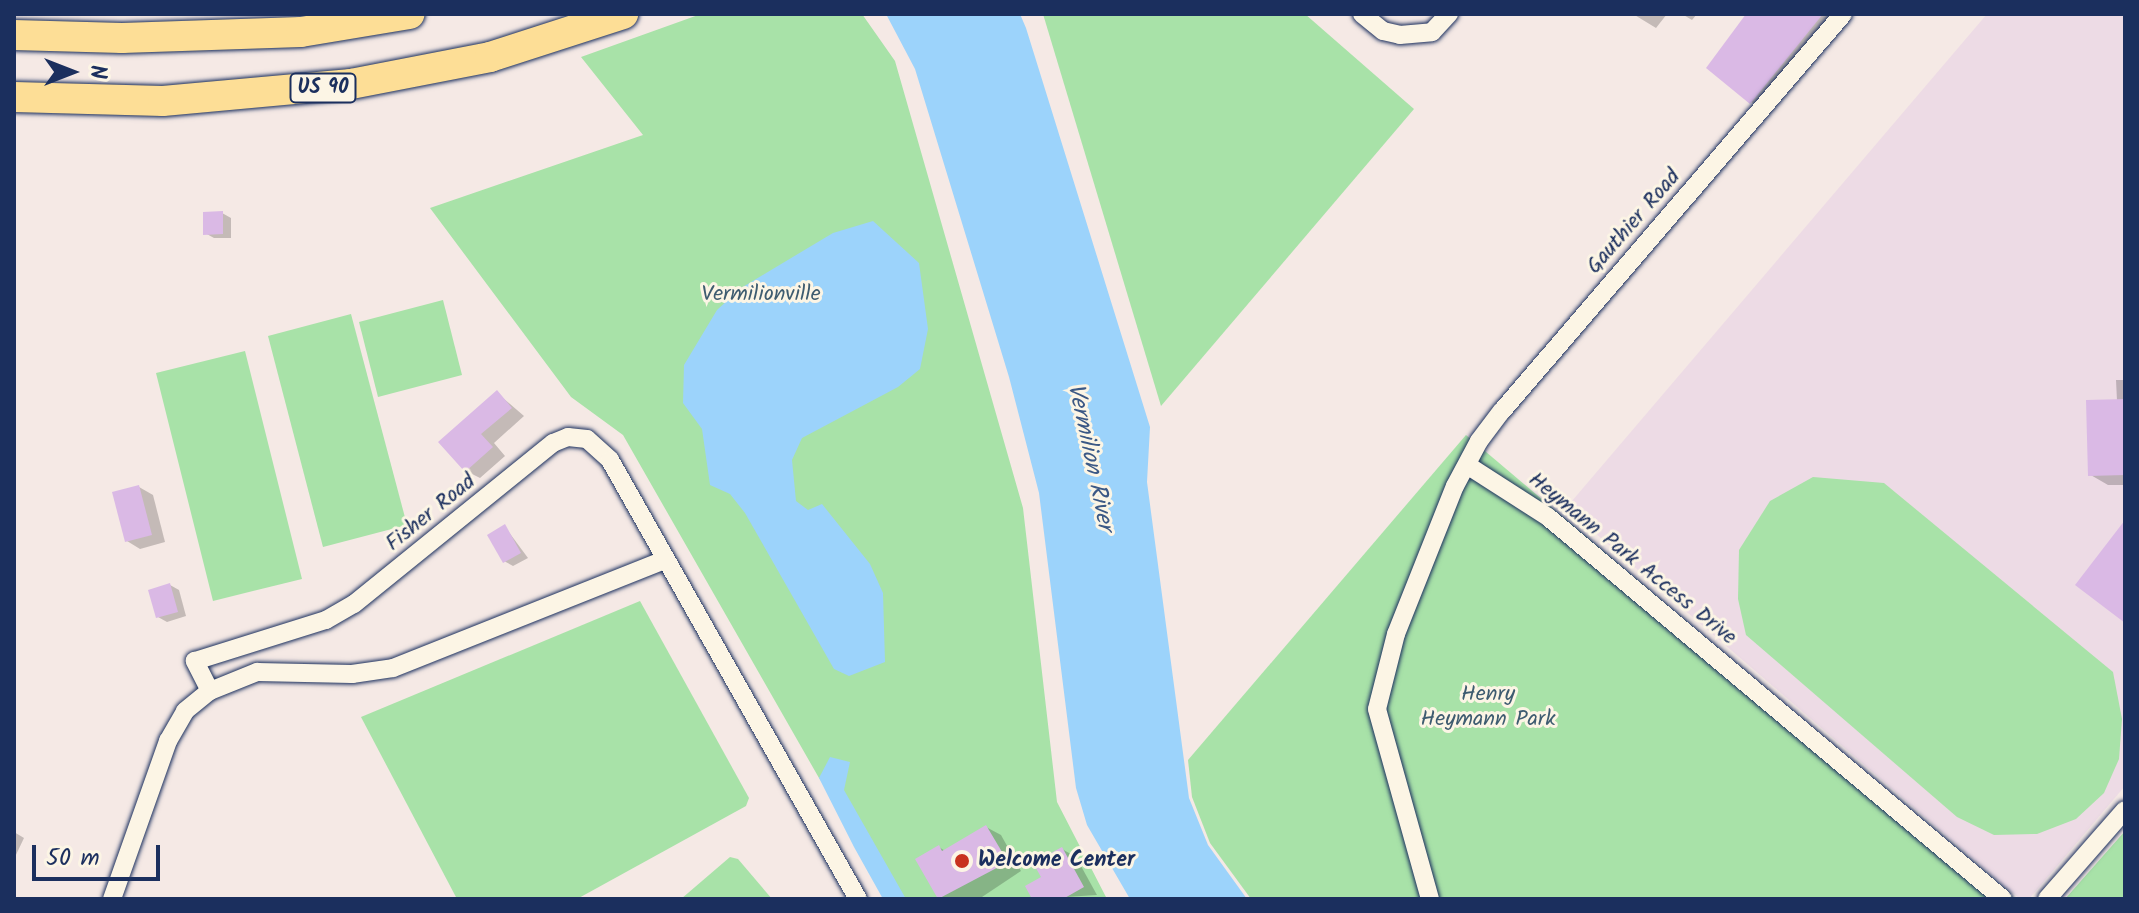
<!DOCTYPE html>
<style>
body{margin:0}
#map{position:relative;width:2139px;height:913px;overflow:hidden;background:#f5e9e5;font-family:Kalam,sans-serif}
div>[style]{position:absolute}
.built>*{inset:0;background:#eddbe5}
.green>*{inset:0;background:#a8e2a8}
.water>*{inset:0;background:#9cd3fb}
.shadow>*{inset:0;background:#0003}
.building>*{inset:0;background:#dab9e5}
.roads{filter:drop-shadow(0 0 2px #1b2f5e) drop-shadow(0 0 2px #1b2f5e)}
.minor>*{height:18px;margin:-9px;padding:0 9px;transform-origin:9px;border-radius:9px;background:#fcf5e5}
.trunk>*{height:30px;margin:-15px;padding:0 15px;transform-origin:15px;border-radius:15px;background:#fdde96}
.dots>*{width:22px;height:22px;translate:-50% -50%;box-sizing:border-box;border:4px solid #fcf5e5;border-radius:50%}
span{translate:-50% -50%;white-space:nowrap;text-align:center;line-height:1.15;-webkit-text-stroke:6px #fcf5e5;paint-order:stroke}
.shield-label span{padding:2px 6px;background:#fcf5e5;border:2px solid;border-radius:6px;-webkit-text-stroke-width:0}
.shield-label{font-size:20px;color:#1b2f5e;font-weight:700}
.street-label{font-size:22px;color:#1b2f5e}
.park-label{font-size:22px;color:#3e5c70}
.poi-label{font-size:22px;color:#1b2f5e;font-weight:700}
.left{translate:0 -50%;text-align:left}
.water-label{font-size:24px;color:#3b5885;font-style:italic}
.frame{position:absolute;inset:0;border:16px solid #1b2f5e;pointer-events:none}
.north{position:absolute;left:32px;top:32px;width:80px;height:80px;-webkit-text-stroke:6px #fcf5e5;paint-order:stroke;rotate:90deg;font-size:22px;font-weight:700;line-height:32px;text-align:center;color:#1b2f5e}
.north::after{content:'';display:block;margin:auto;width:28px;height:36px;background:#1b2f5e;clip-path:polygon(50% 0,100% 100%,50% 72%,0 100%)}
.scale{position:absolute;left:32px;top:845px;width:128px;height:36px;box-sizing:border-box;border:4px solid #1b2f5e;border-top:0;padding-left:10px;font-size:24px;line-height:28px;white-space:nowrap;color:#1b2f5e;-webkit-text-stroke:6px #fcf5e5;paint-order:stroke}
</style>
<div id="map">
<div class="built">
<div style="clip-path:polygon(1987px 14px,2125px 14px,2125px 786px,2029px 899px,2020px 899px,1566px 508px)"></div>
</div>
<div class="green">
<div style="clip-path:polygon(701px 14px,862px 14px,895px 61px,1023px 508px,1057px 802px,1107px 899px,901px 899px,894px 880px,819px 778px,623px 435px,571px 397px,430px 208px,643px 135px,581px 57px)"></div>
<div style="clip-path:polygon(1043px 14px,1305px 14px,1414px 109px,1161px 406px)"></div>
<div style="clip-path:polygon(443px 300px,462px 375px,378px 397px,359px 322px)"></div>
<div style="clip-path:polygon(351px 314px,407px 525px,323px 547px,268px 336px)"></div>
<div style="clip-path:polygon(245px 351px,302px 579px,213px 601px,156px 373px)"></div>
<div style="clip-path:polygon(1466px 435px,2015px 899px,1251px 899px,1210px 843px,1192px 797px,1188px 760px)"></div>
<div style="clip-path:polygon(1813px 477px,1884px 483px,2113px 672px,2122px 719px,2119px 759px,2104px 793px,2076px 819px,2037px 834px,1994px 835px,1957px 817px,1746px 635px,1738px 599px,1739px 550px,1770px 501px)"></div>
<div style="clip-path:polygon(640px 601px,749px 798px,746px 806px,577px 899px,457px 899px,361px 717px)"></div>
<div style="clip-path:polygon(2125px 831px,2125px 899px,2065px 899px)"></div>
<div style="clip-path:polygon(730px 857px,738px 859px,772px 899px,681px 899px)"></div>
</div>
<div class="water">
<div style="clip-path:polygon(886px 14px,1020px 14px,1026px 28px,1150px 427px,1147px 482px,1189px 798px,1208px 845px,1247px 899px,1130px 899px,1087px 825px,1076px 788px,1039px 493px,1009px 377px,915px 69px)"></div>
<div style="clip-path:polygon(873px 221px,919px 263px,928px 329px,920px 369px,898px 387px,802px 438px,792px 460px,796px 501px,808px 510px,822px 504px,870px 564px,883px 593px,885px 662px,849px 676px,834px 669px,745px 513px,730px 494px,710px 485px,702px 429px,683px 403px,684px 365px,717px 310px,741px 288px,833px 233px)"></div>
<div style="clip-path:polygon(830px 757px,850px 762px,844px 790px,906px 899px,883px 899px,854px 847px,819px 778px)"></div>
</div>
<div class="shadow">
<div style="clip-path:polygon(1633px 14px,1667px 14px,1656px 28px)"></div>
<div style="clip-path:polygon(1682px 14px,1697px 14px,1692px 20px)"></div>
<div style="clip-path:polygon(1749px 14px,1849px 14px,1770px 112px,1751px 102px)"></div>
<div style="clip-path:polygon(222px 213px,231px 218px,231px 238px,214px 238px,205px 233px)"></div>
<div style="clip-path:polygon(2116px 380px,2125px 380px,2125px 485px,2108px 485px,2089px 474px,2117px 401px)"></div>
<div style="clip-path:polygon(497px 393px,524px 416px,494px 443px,505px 456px,480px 478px,466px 471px)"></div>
<div style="clip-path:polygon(139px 487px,153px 495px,165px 542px,140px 549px,127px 541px)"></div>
<div style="clip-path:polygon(505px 527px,528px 558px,513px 566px,504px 561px)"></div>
<div style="clip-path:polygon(170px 585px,179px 590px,186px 616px,167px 622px,158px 617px)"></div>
<div style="clip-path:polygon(986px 827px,1001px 835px,1021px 871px,979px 899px,941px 899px,918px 860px,939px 847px,945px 851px)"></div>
<div style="clip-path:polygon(14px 832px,24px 838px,14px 859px)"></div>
<div style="clip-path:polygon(1062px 849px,1076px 857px,1097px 895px,1034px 899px)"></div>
</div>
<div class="building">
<div style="clip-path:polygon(1746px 14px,1823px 14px,1750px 104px,1706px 68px)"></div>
<div style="clip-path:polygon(223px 211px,223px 234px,203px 235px,203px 212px)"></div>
<div style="clip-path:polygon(497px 390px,512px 408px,481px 434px,493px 447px,465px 472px,438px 442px)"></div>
<div style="clip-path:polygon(2125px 399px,2125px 475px,2088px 476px,2086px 400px)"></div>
<div style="clip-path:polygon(139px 485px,152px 535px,125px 542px,112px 492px)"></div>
<div style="clip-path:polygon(2125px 520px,2125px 623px,2075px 585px)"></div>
<div style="clip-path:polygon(505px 524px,521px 553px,503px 563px,487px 535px)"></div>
<div style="clip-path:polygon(170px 583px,178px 612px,156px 618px,148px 590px)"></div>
<div style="clip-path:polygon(986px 825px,1008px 862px,938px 899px,915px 859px,939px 845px,942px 851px)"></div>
<div style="clip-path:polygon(1062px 847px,1084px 887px,1063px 899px,1032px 899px,1025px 886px,1041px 877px,1033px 863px)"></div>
</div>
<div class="roads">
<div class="minor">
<div style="left:1362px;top:14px;width:27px;rotate:39deg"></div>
<div style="left:1383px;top:31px;width:17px;rotate:13deg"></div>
<div style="left:1400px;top:35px;width:32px;rotate:-5deg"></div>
<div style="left:1432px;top:32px;width:25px;rotate:-47deg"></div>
<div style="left:1467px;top:465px;width:96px;rotate:32.7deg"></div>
<div style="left:1548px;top:517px;width:594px;rotate:40.02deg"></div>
<div style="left:210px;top:691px;width:34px;rotate:-117deg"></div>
<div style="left:195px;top:661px;width:137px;rotate:-17.4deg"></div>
<div style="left:326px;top:620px;width:32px;rotate:-30deg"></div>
<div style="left:354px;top:604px;width:256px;rotate:-39deg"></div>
<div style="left:553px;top:443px;width:16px;rotate:-22deg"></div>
<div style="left:568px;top:437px;width:19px;rotate:6deg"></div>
<div style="left:587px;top:439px;width:31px;rotate:42deg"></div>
<div style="left:610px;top:460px;width:504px;rotate:60.54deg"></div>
<div style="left:112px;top:899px;width:168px;rotate:-70.5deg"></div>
<div style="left:168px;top:741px;width:34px;rotate:-60deg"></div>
<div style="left:185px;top:711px;width:32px;rotate:-39deg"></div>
<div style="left:210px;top:691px;width:51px;rotate:-22deg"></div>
<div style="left:257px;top:672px;width:95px;rotate:1.2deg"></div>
<div style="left:352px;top:674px;width:41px;rotate:-8.3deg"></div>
<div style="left:393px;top:668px;width:293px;rotate:-21.7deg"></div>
<div style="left:1430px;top:899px;width:197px;rotate:-105.6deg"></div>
<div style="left:1377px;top:709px;width:77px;rotate:-75.8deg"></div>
<div style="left:1396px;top:634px;width:159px;rotate:-68.3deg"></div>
<div style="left:1455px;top:486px;width:51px;rotate:-61.9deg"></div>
<div style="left:1479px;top:441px;width:38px;rotate:-53deg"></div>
<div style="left:1502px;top:411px;width:523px;rotate:-49.34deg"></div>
<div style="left:2047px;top:899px;width:118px;rotate:-48.8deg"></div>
</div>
<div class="trunk">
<div style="left:14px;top:35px;width:108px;rotate:1.6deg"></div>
<div style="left:122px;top:38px;width:179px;rotate:-1.9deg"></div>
<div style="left:301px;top:32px;width:110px;rotate:-9.4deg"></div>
<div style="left:14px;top:97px;width:149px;rotate:1.5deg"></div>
<div style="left:163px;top:101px;width:189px;rotate:-5.2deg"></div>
<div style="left:351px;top:84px;width:142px;rotate:-11deg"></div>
<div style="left:490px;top:57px;width:140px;rotate:-17.9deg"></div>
</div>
</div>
<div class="dots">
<div style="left:962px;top:861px;background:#c8321e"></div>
</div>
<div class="shield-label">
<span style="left:323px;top:88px">US 90</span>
</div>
<div class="street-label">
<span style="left:1634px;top:222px;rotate:-49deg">Gauthier Road</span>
<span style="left:431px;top:513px;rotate:-39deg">Fisher Road</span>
<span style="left:1632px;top:559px;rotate:39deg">Heymann Park Access Drive</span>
</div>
<div class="park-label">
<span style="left:761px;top:295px">Vermilionville</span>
<span style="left:1488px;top:707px">Henry<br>Heymann Park</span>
</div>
<div class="poi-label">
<span class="left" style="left:978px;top:861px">Welcome Center</span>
</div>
<div class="water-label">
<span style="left:1090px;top:457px;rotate:78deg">Vermilion River</span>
</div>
<div class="frame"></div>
<div class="north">N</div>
<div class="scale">50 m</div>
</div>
